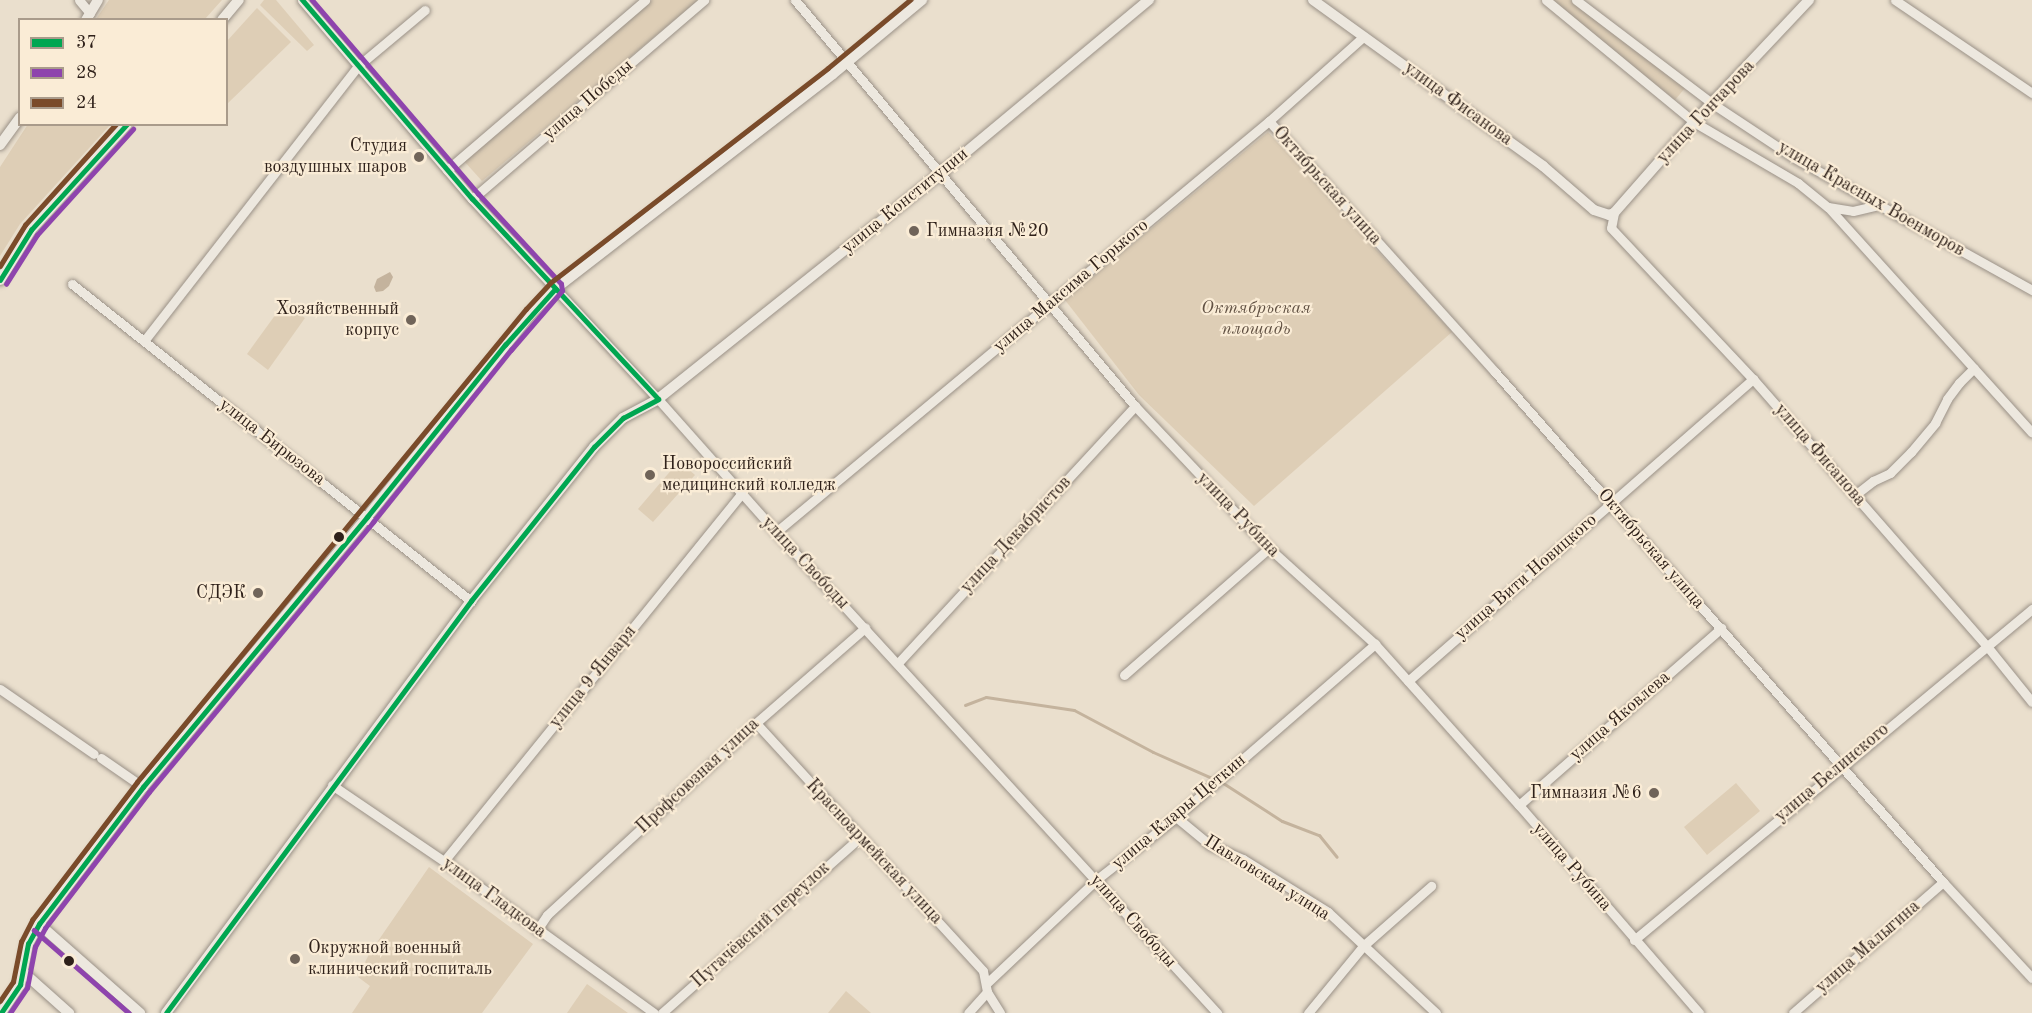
<!DOCTYPE html>
<meta charset="utf-8">
<style>
body{margin:0}
#map{position:relative;width:2032px;height:1013px;overflow:hidden;background:#eadfcd;font-family:"Old Standard TT",serif}
div>[style]{position:absolute}
.green>*{inset:0;background:#deceb6}
.water>*{inset:0;background:#c4b39d}
.stream>*{height:3px;margin:-1.5px;padding:0 1.5px;transform-origin:1.5px;border-radius:1.5px;background:#c4b39d}
.roads{filter:drop-shadow(0 0 2px #9a9187) drop-shadow(0 0 2px #9a9187)}
.minor>*{height:9px;margin:-4.5px;padding:0 4.5px;transform-origin:4.5px;border-radius:4.5px;background:#ede8df}
.tertiary>*{height:10px;margin:-5px;padding:0 5px;transform-origin:5px;border-radius:5px;background:#ede8df}
.bus-1>*{height:4.5px;margin:-2.25px;padding:0 2.25px;transform-origin:2.25px;border-radius:2.25px;background:#00a651}
.bus-2>*{height:4.5px;margin:-2.25px;padding:0 2.25px;transform-origin:2.25px;border-radius:2.25px;background:#8e44ad}
.bus-3>*{height:4.5px;margin:-2.25px;padding:0 2.25px;transform-origin:2.25px;border-radius:2.25px;background:#7a4b2a}
.dots>*{width:16px;height:16px;translate:-50% -50%;box-sizing:border-box;border:3px solid #faecd6;border-radius:50%}
span{translate:-50% -50%;white-space:nowrap;text-align:center;line-height:1.15;-webkit-text-stroke:4.5px #faecd6;paint-order:stroke}
.street-label{font-size:18px;color:#2f211a}
.poi-label{font-size:18px;color:#2f211a}
.right{translate:-100% -50%;text-align:right}
.left{translate:0 -50%;text-align:left}
.park-label{font-size:18px;color:#615143;font-style:italic}
.legend{position:absolute;left:18px;top:18px;width:210px;height:108px;box-sizing:border-box;background:#faecd6;border:2px solid #a99b8b;margin:0;padding:8px 10px;list-style:none;font-size:18px;color:#2f211a}
.legend li{display:flex;align-items:center;gap:12px;height:30px}
.legend b{width:30px;border:2px solid #a99b8b}
</style>
<div id="map">
<div class="green">
<div style="clip-path:polygon(109px 0,222px 0,205px 19px,96px 19px)"></div>
<div style="clip-path:polygon(264px 0,276px 0,314px 45px,307px 51px,260px 5px)"></div>
<div style="clip-path:polygon(652px 0,698px 0,482px 181px,464px 161px)"></div>
<div style="clip-path:polygon(1552px 0,1570px 0,1685px 88px,1675px 100px)"></div>
<div style="clip-path:polygon(257px 8px,291px 42px,227px 104px,227px 41px)"></div>
<div style="clip-path:polygon(28px 124px,110px 125px,20px 224px,0 256px,0 167px)"></div>
<div style="clip-path:polygon(1268px 132px,1452px 332px,1254px 506px,1139px 395px,1065px 300px)"></div>
<div style="clip-path:polygon(284px 303px,305px 318px,268px 370px,247px 354px)"></div>
<div style="clip-path:polygon(679px 461px,695px 475px,653px 522px,638px 509px)"></div>
<div style="clip-path:polygon(1736px 783px,1760px 811px,1707px 855px,1684px 827px)"></div>
<div style="clip-path:polygon(429px 867px,533px 944px,482px 1013px,352px 1013px,370px 986px,358px 977px,369px 954px)"></div>
<div style="clip-path:polygon(587px 984px,628px 1013px,567px 1013px)"></div>
<div style="clip-path:polygon(846px 991px,871px 1013px,828px 1013px)"></div>
</div>
<div class="water">
<div style="clip-path:polygon(390px 272px,393px 277px,389px 286px,383px 291px,376px 292px,374px 287px,377px 279px)"></div>
</div>
<div class="stream">
<div style="left:965px;top:705px;width:22px;rotate:-21deg"></div>
<div style="left:986px;top:697px;width:89px;rotate:8.4deg"></div>
<div style="left:1074px;top:710px;width:89px;rotate:28deg"></div>
<div style="left:1153px;top:752px;width:77px;rotate:23.9deg"></div>
<div style="left:1223px;top:783px;width:70px;rotate:32.8deg"></div>
<div style="left:1282px;top:821px;width:40px;rotate:21deg"></div>
<div style="left:1319px;top:835px;width:28px;rotate:51deg"></div>
</div>
<div class="roads">
<div class="minor">
<div style="left:79px;top:0;width:17px;rotate:50deg"></div>
<div style="left:302px;top:0;width:262px;rotate:49.5deg"></div>
<div style="left:472px;top:199px;width:273px;rotate:47.1deg"></div>
<div style="left:658px;top:399px;width:178px;rotate:48.4deg"></div>
<div style="left:776px;top:532px;width:653px;rotate:47.48deg"></div>
<div style="left:795px;top:0;width:530px;rotate:50.06deg"></div>
<div style="left:1135px;top:406px;width:195px;rotate:46.7deg"></div>
<div style="left:1269px;top:548px;width:143px;rotate:42.2deg"></div>
<div style="left:1375px;top:644px;width:216px;rotate:48.2deg"></div>
<div style="left:1519px;top:805px;width:275px;rotate:49.1deg"></div>
<div style="left:1546px;top:0;width:192px;rotate:39.5deg"></div>
<div style="left:1694px;top:122px;width:121px;rotate:30.4deg"></div>
<div style="left:1798px;top:183px;width:38px;rotate:39deg"></div>
<div style="left:1828px;top:207px;width:304px;rotate:47.9deg"></div>
<div style="left:1576px;top:0;width:172px;rotate:37.2deg"></div>
<div style="left:1713px;top:104px;width:96px;rotate:33.5deg"></div>
<div style="left:1793px;top:157px;width:274px;rotate:29.1deg"></div>
<div style="left:1895px;top:0;width:166px;rotate:34.2deg"></div>
<div style="left:1269px;top:121px;width:338px;rotate:48deg"></div>
<div style="left:1495px;top:372px;width:679px;rotate:48.7deg"></div>
<div style="left:1943px;top:882px;width:131px;rotate:47.2deg"></div>
<div style="left:447px;top:170px;width:261px;rotate:-40.6deg"></div>
<div style="left:472px;top:199px;width:306px;rotate:-40.6deg"></div>
<div style="left:1828px;top:207px;width:25px;rotate:9deg"></div>
<div style="left:1853px;top:211px;width:28px;rotate:-13deg"></div>
<div style="left:1614px;top:213px;width:15px;rotate:101deg"></div>
<div style="left:1611px;top:228px;width:207px;rotate:46.8deg"></div>
<div style="left:1753px;top:379px;width:354px;rotate:48.8deg"></div>
<div style="left:1986px;top:645px;width:73px;rotate:51.1deg"></div>
<div style="left:72px;top:284px;width:510px;rotate:38.47deg"></div>
<div style="left:144px;top:341px;width:348px;rotate:-52.1deg"></div>
<div style="left:358px;top:66px;width:87px;rotate:-39.9deg"></div>
<div style="left:1855px;top:495px;width:23px;rotate:-38deg"></div>
<div style="left:1873px;top:481px;width:19px;rotate:-25deg"></div>
<div style="left:1890px;top:473px;width:30px;rotate:-45deg"></div>
<div style="left:1911px;top:452px;width:38px;rotate:-50deg"></div>
<div style="left:1935px;top:423px;width:27px;rotate:-63deg"></div>
<div style="left:1947px;top:399px;width:20px;rotate:-53deg"></div>
<div style="left:1959px;top:383px;width:21px;rotate:-45deg"></div>
<div style="left:776px;top:532px;width:642px;rotate:-39.82deg"></div>
<div style="left:1269px;top:121px;width:127px;rotate:-41.8deg"></div>
<div style="left:898px;top:663px;width:350px;rotate:-47.3deg"></div>
<div style="left:1124px;top:675px;width:193px;rotate:-41.2deg"></div>
<div style="left:1408px;top:681px;width:459px;rotate:-41.2deg"></div>
<div style="left:0;top:689px;width:114px;rotate:34.7deg"></div>
<div style="left:756px;top:723px;width:336px;rotate:47.5deg"></div>
<div style="left:983px;top:971px;width:21px;rotate:79deg"></div>
<div style="left:987px;top:992px;width:28px;rotate:132deg"></div>
<div style="left:101px;top:758px;width:51px;rotate:34.6deg"></div>
<div style="left:332px;top:785px;width:135px;rotate:34.2deg"></div>
<div style="left:444px;top:861px;width:259px;rotate:35.9deg"></div>
<div style="left:1519px;top:805px;width:269px;rotate:-41.2deg"></div>
<div style="left:1176px;top:817px;width:44px;rotate:39.5deg"></div>
<div style="left:1210px;top:845px;width:36px;rotate:23deg"></div>
<div style="left:1243px;top:859px;width:100px;rotate:31.9deg"></div>
<div style="left:1328px;top:912px;width:148px;rotate:43.1deg"></div>
<div style="left:444px;top:861px;width:472px;rotate:-51deg"></div>
<div style="left:537px;top:930px;width:18px;rotate:-56deg"></div>
<div style="left:547px;top:915px;width:284px;rotate:-42.6deg"></div>
<div style="left:756px;top:723px;width:145px;rotate:-41.1deg"></div>
<div style="left:1634px;top:940px;width:518px;rotate:-39.75deg"></div>
<div style="left:987px;top:983px;width:150px;rotate:-43.4deg"></div>
<div style="left:1096px;top:880px;width:102px;rotate:-38.2deg"></div>
<div style="left:1176px;top:817px;width:264px;rotate:-41deg"></div>
<div style="left:987px;top:992px;width:25px;rotate:58deg"></div>
<div style="left:662px;top:1013px;width:265px;rotate:-41.6deg"></div>
<div style="left:1308px;top:1013px;width:87px;rotate:-50.6deg"></div>
<div style="left:1363px;top:946px;width:91px;rotate:-41.4deg"></div>
<div style="left:1793px;top:1013px;width:199px;rotate:-41.1deg"></div>
</div>
<div class="tertiary">
<div style="left:1313px;top:0;width:284px;rotate:35.8deg"></div>
<div style="left:1543px;top:166px;width:67px;rotate:40.8deg"></div>
<div style="left:1594px;top:210px;width:16px;rotate:18deg"></div>
<div style="left:1609px;top:215px;width:5px;rotate:-22deg"></div>
<div style="left:1614px;top:213px;width:121px;rotate:-48.7deg"></div>
<div style="left:1694px;top:122px;width:168px;rotate:-46.7deg"></div>
<div style="left:86px;top:20px;width:23px;rotate:-59deg"></div>
<div style="left:222px;top:20px;width:26px;rotate:-50deg"></div>
<div style="left:0;top:145px;width:34px;rotate:-54deg"></div>
<div style="left:0;top:280px;width:59px;rotate:-58.2deg"></div>
<div style="left:31px;top:230px;width:143px;rotate:-47.8deg"></div>
<div style="left:39px;top:924px;width:135px;rotate:41.4deg"></div>
<div style="left:23px;top:972px;width:62px;rotate:41.7deg"></div>
<div style="left:1px;top:1013px;width:34px;rotate:-56deg"></div>
<div style="left:20px;top:985px;width:42px;rotate:-79deg"></div>
<div style="left:28px;top:944px;width:23px;rotate:-61deg"></div>
<div style="left:39px;top:924px;width:172px;rotate:-52.8deg"></div>
<div style="left:143px;top:787px;width:351px;rotate:-50.3deg"></div>
<div style="left:367px;top:517px;width:261px;rotate:-51.1deg"></div>
<div style="left:531px;top:314px;width:35px;rotate:-46deg"></div>
<div style="left:555px;top:289px;width:351px;rotate:-37.7deg"></div>
<div style="left:833px;top:74px;width:116px;rotate:-39.7deg"></div>
<div style="left:166px;top:1013px;width:513px;rotate:-53.49deg"></div>
<div style="left:471px;top:601px;width:197px;rotate:-51.4deg"></div>
<div style="left:594px;top:447px;width:41px;rotate:-45deg"></div>
<div style="left:623px;top:418px;width:40px;rotate:-28deg"></div>
<div style="left:658px;top:399px;width:362px;rotate:-38.6deg"></div>
<div style="left:941px;top:173px;width:271px;rotate:-39.8deg"></div>
</div>
</div>
<div class="bus-1">
<div style="left:0;top:280px;width:59px;rotate:-58.2deg"></div>
<div style="left:31px;top:230px;width:143px;rotate:-47.8deg"></div>
<div style="left:1px;top:1013px;width:34px;rotate:-56deg"></div>
<div style="left:20px;top:985px;width:42px;rotate:-79deg"></div>
<div style="left:28px;top:944px;width:23px;rotate:-61deg"></div>
<div style="left:39px;top:924px;width:172px;rotate:-52.8deg"></div>
<div style="left:143px;top:787px;width:351px;rotate:-50.3deg"></div>
<div style="left:367px;top:517px;width:221px;rotate:-51.3deg"></div>
<div style="left:505px;top:345px;width:75px;rotate:-48.2deg"></div>
<div style="left:166px;top:1013px;width:513px;rotate:-53.49deg"></div>
<div style="left:471px;top:601px;width:197px;rotate:-51.4deg"></div>
<div style="left:594px;top:447px;width:41px;rotate:-45deg"></div>
<div style="left:623px;top:418px;width:40px;rotate:-28deg"></div>
<div style="left:658px;top:399px;width:273px;rotate:-132.9deg"></div>
<div style="left:472px;top:199px;width:262px;rotate:-130.5deg"></div>
</div>
<div class="bus-2">
<div style="left:6px;top:284px;width:58px;rotate:-57.7deg"></div>
<div style="left:37px;top:235px;width:143px;rotate:-47.8deg"></div>
<div style="left:34px;top:930px;width:126px;rotate:41.1deg"></div>
<div style="left:10px;top:1013px;width:30px;rotate:-56deg"></div>
<div style="left:27px;top:988px;width:42px;rotate:-79deg"></div>
<div style="left:35px;top:947px;width:21px;rotate:-62deg"></div>
<div style="left:45px;top:928px;width:171px;rotate:-52.6deg"></div>
<div style="left:149px;top:792px;width:351px;rotate:-50.3deg"></div>
<div style="left:373px;top:522px;width:221px;rotate:-51.3deg"></div>
<div style="left:511px;top:350px;width:78px;rotate:-49.2deg"></div>
<div style="left:562px;top:291px;width:7px;rotate:-98deg"></div>
<div style="left:561px;top:284px;width:122px;rotate:-132.7deg"></div>
<div style="left:478px;top:194px;width:255px;rotate:-130.6deg"></div>
</div>
<div class="bus-3">
<div style="left:0;top:266px;width:48px;rotate:-58.6deg"></div>
<div style="left:25px;top:225px;width:136px;rotate:-48deg"></div>
<div style="left:0;top:1001px;width:23px;rotate:-56deg"></div>
<div style="left:13px;top:982px;width:41px;rotate:-78.7deg"></div>
<div style="left:21px;top:942px;width:25px;rotate:-63deg"></div>
<div style="left:32px;top:920px;width:173px;rotate:-52.7deg"></div>
<div style="left:137px;top:782px;width:612px;rotate:-50.57deg"></div>
<div style="left:526px;top:309px;width:35px;rotate:-47deg"></div>
<div style="left:550px;top:283px;width:351px;rotate:-37.7deg"></div>
<div style="left:828px;top:68px;width:107px;rotate:-39.7deg"></div>
</div>
<div class="dots">
<div style="left:419px;top:157px;background:#706459"></div>
<div style="left:914px;top:231px;background:#706459"></div>
<div style="left:411px;top:320px;background:#706459"></div>
<div style="left:650px;top:475px;background:#706459"></div>
<div style="left:339px;top:537px;background:#2f211a"></div>
<div style="left:258px;top:593px;background:#706459"></div>
<div style="left:1654px;top:793px;background:#706459"></div>
<div style="left:295px;top:959px;background:#706459"></div>
<div style="left:69px;top:961px;background:#2f211a"></div>
</div>
<div class="street-label">
<span style="left:588px;top:100px;rotate:-41deg">улица Победы</span>
<span style="left:1458px;top:104px;rotate:36deg">улица Фисанова</span>
<span style="left:1706px;top:112px;rotate:-47deg">улица Гончарова</span>
<span style="left:1327px;top:186px;rotate:48deg">Октябрьская улица</span>
<span style="left:1871px;top:199px;rotate:30deg">улица Красных Военморов</span>
<span style="left:905px;top:201px;rotate:-39deg">улица Конституции</span>
<span style="left:1071px;top:286px;rotate:-40deg">улица Максима Горького</span>
<span style="left:272px;top:442px;rotate:38deg">улица Бирюзова</span>
<span style="left:1820px;top:455px;rotate:49deg">улица Фисанова</span>
<span style="left:1238px;top:515px;rotate:46deg">улица Рубина</span>
<span style="left:1016px;top:535px;rotate:-47deg">улица Декабристов</span>
<span style="left:1651px;top:549px;rotate:49deg">Октябрьская улица</span>
<span style="left:805px;top:563px;rotate:47deg">улица Свободы</span>
<span style="left:1526px;top:577px;rotate:-41deg">улица Вити Новицкого</span>
<span style="left:593px;top:677px;rotate:-51deg">улица 9 Января</span>
<span style="left:1620px;top:716px;rotate:-41deg">улица Яковлева</span>
<span style="left:1832px;top:773px;rotate:-40deg">улица Белинского</span>
<span style="left:698px;top:776px;rotate:-43deg">Профсоюзная улица</span>
<span style="left:1179px;top:812px;rotate:-40deg">улица Клары Цеткин</span>
<span style="left:874px;top:852px;rotate:47deg">Красноармейская улица</span>
<span style="left:1572px;top:867px;rotate:49deg">улица Рубина</span>
<span style="left:1267px;top:878px;rotate:32deg">Павловская улица</span>
<span style="left:494px;top:898px;rotate:36deg">улица Гладкова</span>
<span style="left:1133px;top:921px;rotate:48deg">улица Свободы</span>
<span style="left:761px;top:925px;rotate:-42deg">Пугачёвский переулок</span>
<span style="left:1868px;top:947px;rotate:-41deg">улица Малыгина</span>
</div>
<div class="poi-label">
<span class="right" style="left:407px;top:157px">Студия<br>воздушных шаров</span>
<span class="left" style="left:926px;top:231px">Гимназия №20</span>
<span class="right" style="left:399px;top:320px">Хозяйственный<br>корпус</span>
<span class="left" style="left:662px;top:475px">Новороссийский<br>медицинский колледж</span>
<span class="right" style="left:246px;top:593px">СДЭК</span>
<span class="right" style="left:1642px;top:793px">Гимназия №6</span>
<span class="left" style="left:308px;top:959px">Окружной военный<br>клинический госпиталь</span>
</div>
<div class="park-label">
<span style="left:1256px;top:319px">Октябрьская<br>площадь</span>
</div>
<ul class="legend">
<li><b style="height:8px;background:#00a651"></b>37</li>
<li><b style="height:8px;background:#8e44ad"></b>28</li>
<li><b style="height:8px;background:#7a4b2a"></b>24</li>
</ul>
</div>
